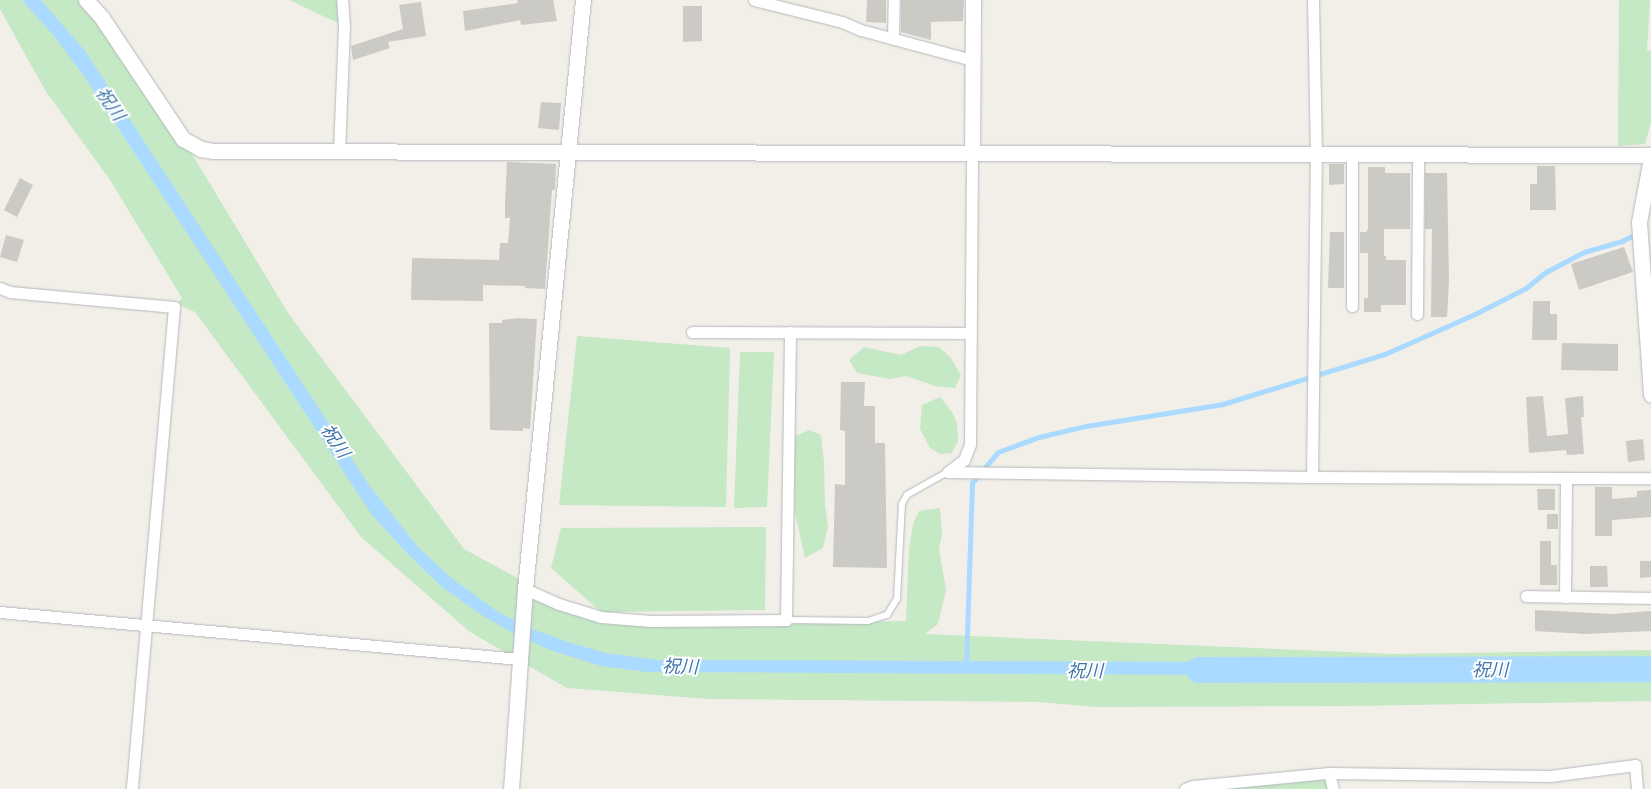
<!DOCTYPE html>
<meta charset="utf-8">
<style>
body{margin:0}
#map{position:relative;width:1651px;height:789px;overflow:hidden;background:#f1efe8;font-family:"IBM Plex Sans","Noto Sans JP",sans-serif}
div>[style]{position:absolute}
.green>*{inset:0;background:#c5e8c5}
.water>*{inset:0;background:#aadaff}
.stream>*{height:4.5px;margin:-2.25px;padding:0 2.25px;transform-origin:2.25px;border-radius:2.25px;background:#aadaff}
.river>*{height:26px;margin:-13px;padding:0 13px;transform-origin:13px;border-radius:13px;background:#aadaff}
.building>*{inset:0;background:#cccac5}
.roads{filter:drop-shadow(0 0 1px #b5b8bc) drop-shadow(0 0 1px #b5b8bc)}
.service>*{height:5.5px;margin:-2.75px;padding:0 2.75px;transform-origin:2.75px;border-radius:2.75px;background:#fff}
.minor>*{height:11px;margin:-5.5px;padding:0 5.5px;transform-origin:5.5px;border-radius:5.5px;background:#fff}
.tertiary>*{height:15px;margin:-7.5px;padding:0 7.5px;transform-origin:7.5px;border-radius:7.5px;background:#fff}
span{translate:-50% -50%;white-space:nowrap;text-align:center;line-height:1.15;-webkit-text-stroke:4px #fff;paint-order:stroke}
.water-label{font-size:18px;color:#4174aa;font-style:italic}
</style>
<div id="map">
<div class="green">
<div style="clip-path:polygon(0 0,79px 0,183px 139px,288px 313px,464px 549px,574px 609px,601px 612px,551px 568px,561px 528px,766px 527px,765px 610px,607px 612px,698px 625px,906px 621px,909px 548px,913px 524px,919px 511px,940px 508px,942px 535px,939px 549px,946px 590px,938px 624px,925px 634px,1393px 654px,1651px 650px,1651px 701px,1354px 706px,1097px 707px,1039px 702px,709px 699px,567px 688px,470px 632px,361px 537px,195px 312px,177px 304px,182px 298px,110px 180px,45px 90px,0 9px)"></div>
<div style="clip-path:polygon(289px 0,343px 0,344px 26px)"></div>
<div style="clip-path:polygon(1619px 0,1650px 0,1647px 50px,1651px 51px,1651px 122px,1645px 144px,1618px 146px)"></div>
<div style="clip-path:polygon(577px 336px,730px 348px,726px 507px,559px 505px)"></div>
<div style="clip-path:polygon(920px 346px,939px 347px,950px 357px,961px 375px,955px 388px,935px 386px,906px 376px,890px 379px,857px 373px,849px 360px,864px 347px,901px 355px)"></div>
<div style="clip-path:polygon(740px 352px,774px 352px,767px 507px,734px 508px)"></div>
<div style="clip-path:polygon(940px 397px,952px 412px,957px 423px,958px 441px,952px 453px,940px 454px,930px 448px,920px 429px,922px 405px)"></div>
<div style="clip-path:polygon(809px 430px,821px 435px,824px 462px,825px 505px,828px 527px,823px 548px,805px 558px,795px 513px,794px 437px)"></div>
<div style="clip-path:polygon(1329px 773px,1331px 789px,1214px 789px)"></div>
</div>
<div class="water">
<div style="clip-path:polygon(22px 0,41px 0,85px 51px,369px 485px,418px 547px,450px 577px,498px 612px,532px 629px,571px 643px,606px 653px,658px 660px,1243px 662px,1229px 675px,647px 672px,601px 666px,553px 651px,519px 636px,483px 616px,442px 587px,407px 553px,372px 515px,86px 79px,54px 36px)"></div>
</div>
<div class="stream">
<div style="left:966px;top:665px;width:182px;rotate:-88.1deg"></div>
<div style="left:972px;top:483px;width:40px;rotate:-50deg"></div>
<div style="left:998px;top:452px;width:44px;rotate:-20.1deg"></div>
<div style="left:1039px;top:437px;width:48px;rotate:-13.2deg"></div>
<div style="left:1086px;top:426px;width:139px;rotate:-9.1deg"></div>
<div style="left:1223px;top:404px;width:170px;rotate:-17.2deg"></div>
<div style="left:1385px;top:354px;width:98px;rotate:-24deg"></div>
<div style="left:1475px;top:314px;width:57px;rotate:-27deg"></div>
<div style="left:1526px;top:288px;width:26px;rotate:-39deg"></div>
<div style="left:1546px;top:272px;width:43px;rotate:-27.8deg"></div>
<div style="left:1584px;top:252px;width:40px;rotate:-16deg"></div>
<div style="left:1622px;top:241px;width:16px;rotate:-27deg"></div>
</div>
<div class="river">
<div style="left:1199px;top:670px;width:452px;rotate:-0.1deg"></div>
</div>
<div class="building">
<div style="clip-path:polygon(517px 0,553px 0,557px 21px,521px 25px,520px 20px,465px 31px,463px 11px,518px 3px)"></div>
<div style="clip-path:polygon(867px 0,886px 0,886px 23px,866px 22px)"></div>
<div style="clip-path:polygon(901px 0,964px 0,963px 21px,931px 22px,931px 40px,901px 32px)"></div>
<div style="clip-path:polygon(421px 2px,426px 36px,388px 42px,390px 48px,353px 60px,351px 46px,403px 29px,399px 5px)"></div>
<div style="clip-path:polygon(683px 6px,702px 6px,702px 41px,683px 42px)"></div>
<div style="clip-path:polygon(541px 102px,561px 103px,559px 130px,538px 128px)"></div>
<div style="clip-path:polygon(507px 162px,556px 164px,555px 190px,552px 190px,545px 289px,525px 288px,525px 286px,483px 285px,483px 301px,411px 300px,412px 258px,499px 260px,500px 243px,508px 243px,510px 218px,505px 218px,505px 203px)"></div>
<div style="clip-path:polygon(1329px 164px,1344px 164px,1344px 184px,1329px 185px)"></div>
<div style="clip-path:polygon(1537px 166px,1555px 166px,1556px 210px,1530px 210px,1530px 184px,1537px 184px)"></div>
<div style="clip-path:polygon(1368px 167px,1385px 167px,1385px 173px,1410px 173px,1410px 229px,1384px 229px,1384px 256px,1386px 256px,1386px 260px,1406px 260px,1406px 305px,1381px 305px,1381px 312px,1364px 312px,1364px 298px,1368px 298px,1368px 253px,1360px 253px,1360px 232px,1366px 232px,1368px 229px)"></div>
<div style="clip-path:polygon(1425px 173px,1447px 173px,1449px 280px,1447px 317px,1431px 317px,1432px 229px,1425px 229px)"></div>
<div style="clip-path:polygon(20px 178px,33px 185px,17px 217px,4px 210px)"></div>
<div style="clip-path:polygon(1330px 232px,1344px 232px,1344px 288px,1328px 288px)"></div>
<div style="clip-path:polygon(6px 235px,24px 240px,17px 262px,0 257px)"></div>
<div style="clip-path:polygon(1624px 247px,1633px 272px,1579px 290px,1571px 264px)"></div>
<div style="clip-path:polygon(1533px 301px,1550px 301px,1550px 314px,1557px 314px,1557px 340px,1532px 340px)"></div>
<div style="clip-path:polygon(518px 318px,537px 319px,530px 429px,523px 428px,523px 431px,490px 430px,489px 323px,502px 323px,502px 320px)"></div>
<div style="clip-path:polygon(1562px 343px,1618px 344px,1618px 371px,1561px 370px)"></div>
<div style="clip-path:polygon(841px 382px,865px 382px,864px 406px,875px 406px,875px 443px,885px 443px,887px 568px,833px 567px,835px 484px,845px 485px,845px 431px,840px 430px)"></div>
<div style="clip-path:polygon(1543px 396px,1547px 436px,1568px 434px,1565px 398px,1583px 396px,1584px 417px,1581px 417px,1584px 454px,1567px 455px,1566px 450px,1529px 453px,1526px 397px)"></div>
<div style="clip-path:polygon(1643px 439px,1645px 460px,1628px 462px,1626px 441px)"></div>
<div style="clip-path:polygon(1595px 487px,1612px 487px,1612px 499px,1637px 497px,1637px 491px,1651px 490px,1651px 517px,1612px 520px,1612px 536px,1595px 536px)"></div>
<div style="clip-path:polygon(1537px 489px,1555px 489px,1555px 510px,1538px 510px)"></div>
<div style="clip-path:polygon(1547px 514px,1558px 514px,1558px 529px,1547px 529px)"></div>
<div style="clip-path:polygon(1540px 541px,1551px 541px,1551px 565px,1557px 565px,1557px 585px,1540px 585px)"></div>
<div style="clip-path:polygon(1640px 561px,1651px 561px,1651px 577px,1640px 578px)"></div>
<div style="clip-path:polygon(1590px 566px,1607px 566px,1608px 587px,1590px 587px)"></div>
<div style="clip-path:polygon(1535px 610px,1612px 614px,1651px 611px,1651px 631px,1584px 634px,1535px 631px)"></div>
</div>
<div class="roads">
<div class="service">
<div style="left:786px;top:620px;width:82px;rotate:0.7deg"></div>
<div style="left:868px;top:621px;width:20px;rotate:-18deg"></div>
<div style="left:887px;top:615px;width:19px;rotate:-58deg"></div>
<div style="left:897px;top:599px;width:95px;rotate:-87deg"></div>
<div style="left:902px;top:504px;width:10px;rotate:-61deg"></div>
<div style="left:907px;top:495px;width:47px;rotate:-29.3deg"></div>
</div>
<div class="minor">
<div style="left:754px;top:0;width:91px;rotate:14deg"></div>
<div style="left:842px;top:22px;width:21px;rotate:23deg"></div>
<div style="left:861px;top:30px;width:115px;rotate:15.1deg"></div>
<div style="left:893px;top:39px;width:39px;rotate:-89deg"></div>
<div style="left:339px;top:151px;width:125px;rotate:-87.7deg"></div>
<div style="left:344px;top:26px;width:26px;rotate:-94deg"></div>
<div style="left:1352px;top:155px;width:151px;rotate:90deg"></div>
<div style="left:0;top:288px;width:11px;rotate:22deg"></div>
<div style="left:10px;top:292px;width:165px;rotate:5.2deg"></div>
<div style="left:174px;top:307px;width:484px;rotate:95deg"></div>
<div style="left:1417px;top:314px;width:159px;rotate:-89.6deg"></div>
<div style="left:692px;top:332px;width:278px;rotate:0.2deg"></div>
<div style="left:948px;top:472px;width:364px;rotate:0.8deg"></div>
<div style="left:1312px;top:477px;width:339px;rotate:0.2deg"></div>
<div style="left:948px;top:472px;width:20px;rotate:-37deg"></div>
<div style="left:964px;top:460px;width:17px;rotate:-69deg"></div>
<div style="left:970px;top:444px;width:290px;rotate:-89.6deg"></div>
<div style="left:1312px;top:477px;width:322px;rotate:-89.3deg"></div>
<div style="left:1316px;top:155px;width:155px;rotate:-91.1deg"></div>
<div style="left:525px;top:589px;width:37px;rotate:24deg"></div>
<div style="left:559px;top:604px;width:44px;rotate:17.2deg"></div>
<div style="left:601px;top:617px;width:50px;rotate:4.6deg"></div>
<div style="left:651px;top:621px;width:135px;rotate:-0.4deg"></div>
<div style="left:786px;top:620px;width:288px;rotate:-89.2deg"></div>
<div style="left:1526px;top:596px;width:125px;rotate:0.9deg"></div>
<div style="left:1565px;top:597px;width:119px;rotate:-89.5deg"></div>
<div style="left:0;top:612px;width:521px;rotate:5.17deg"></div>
<div style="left:1329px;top:773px;width:16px;rotate:76deg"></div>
<div style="left:1185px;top:789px;width:9px;rotate:-21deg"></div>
<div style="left:1193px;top:786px;width:137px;rotate:-5.5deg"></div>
<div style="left:1329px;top:773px;width:221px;rotate:0.8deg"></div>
<div style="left:1550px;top:776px;width:86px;rotate:-7.4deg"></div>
<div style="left:1635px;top:765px;width:24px;rotate:85deg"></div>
</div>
<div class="tertiary">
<div style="left:86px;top:0;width:24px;rotate:48deg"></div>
<div style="left:102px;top:18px;width:146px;rotate:56.2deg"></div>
<div style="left:183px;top:139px;width:21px;rotate:29deg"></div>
<div style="left:201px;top:149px;width:12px;rotate:9deg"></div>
<div style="left:213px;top:151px;width:1438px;rotate:0.16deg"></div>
<div style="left:972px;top:154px;width:154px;rotate:-89.6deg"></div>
<div style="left:1651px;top:158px;width:65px;rotate:100.6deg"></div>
<div style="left:1639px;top:222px;width:173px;rotate:86deg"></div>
<div style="left:511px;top:789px;width:200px;rotate:-86deg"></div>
<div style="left:525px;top:589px;width:592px;rotate:-84.38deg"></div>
</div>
</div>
<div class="water-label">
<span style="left:110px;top:104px;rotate:55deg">祝川</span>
<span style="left:335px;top:441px;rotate:56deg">祝川</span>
<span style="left:680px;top:667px;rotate:1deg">祝川</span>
<span style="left:1490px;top:670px">祝川</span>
<span style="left:1085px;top:671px">祝川</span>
</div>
</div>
